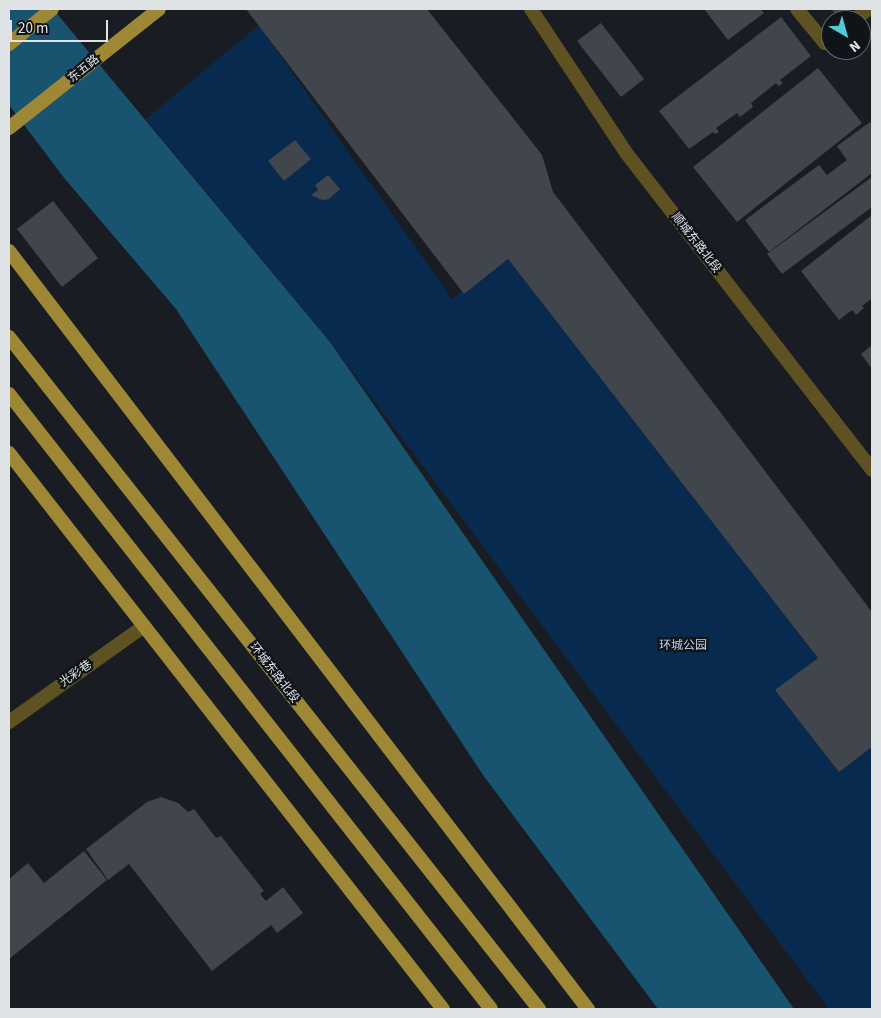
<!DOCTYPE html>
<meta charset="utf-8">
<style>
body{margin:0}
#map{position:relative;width:881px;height:1018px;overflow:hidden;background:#191d23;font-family:"Source Sans 3","Noto Sans SC",sans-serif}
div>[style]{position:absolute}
.green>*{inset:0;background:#082a4f}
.water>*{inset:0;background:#185470}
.building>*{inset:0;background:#41464c}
.minor>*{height:14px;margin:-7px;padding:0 7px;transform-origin:7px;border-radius:7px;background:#5f5222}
.tertiary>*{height:14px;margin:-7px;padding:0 7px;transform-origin:7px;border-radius:7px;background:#5f5222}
.primary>*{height:14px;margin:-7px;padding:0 7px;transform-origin:7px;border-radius:7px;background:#9e8836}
span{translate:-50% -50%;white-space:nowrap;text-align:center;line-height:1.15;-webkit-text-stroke:4.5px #101419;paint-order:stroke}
.street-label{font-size:12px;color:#e0e3e6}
.park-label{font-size:12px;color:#bad3f1}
.frame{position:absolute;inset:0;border:10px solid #e0e3e6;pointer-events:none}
.north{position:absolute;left:821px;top:10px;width:50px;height:50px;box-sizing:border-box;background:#101419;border:1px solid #63676b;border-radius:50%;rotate:142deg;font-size:14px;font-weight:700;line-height:20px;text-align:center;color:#e0e3e6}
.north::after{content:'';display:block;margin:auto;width:18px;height:22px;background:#51ccd4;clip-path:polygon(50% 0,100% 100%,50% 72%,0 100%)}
.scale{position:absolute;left:10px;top:20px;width:98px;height:22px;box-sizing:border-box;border:2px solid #e0e3e6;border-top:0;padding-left:6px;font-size:15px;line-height:18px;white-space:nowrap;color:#e0e3e6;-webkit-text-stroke:4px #101419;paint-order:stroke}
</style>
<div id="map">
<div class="green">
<div style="clip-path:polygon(259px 25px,452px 299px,508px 259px,818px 658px,776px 691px,839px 772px,872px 747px,872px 1009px,829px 1009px,330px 342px,146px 119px)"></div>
</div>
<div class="water">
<div style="clip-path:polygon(9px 9px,53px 9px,330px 342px,794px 1009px,658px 1009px,483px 775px,176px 309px,65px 179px,9px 105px)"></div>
</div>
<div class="building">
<div style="clip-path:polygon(246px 9px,427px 9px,542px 155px,553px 192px,872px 612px,872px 747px,839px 772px,775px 690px,818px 658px,508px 259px,464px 294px)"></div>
<div style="clip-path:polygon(704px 9px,761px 9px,764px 13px,728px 40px)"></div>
<div style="clip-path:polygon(831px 9px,847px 9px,837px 16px)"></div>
<div style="clip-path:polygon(781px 17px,811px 56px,780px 80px,783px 83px,779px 86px,776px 83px,751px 103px,753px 107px,740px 117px,737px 113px,716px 128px,719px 132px,715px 134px,713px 132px,689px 149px,659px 111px)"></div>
<div style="clip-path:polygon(601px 23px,644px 79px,621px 97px,577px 41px)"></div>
<div style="clip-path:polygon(818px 68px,862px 123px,737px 222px,693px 167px)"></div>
<div style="clip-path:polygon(870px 122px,872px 125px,872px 173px,769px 252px,745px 220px,819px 165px,827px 175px,847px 160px,837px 146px)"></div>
<div style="clip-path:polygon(295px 140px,311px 159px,284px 181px,268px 161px)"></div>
<div style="clip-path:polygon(328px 175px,340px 189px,329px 199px,322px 200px,311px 195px,318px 190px,315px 185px)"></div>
<div style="clip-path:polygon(872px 177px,872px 207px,782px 274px,767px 254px)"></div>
<div style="clip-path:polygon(53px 201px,98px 258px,62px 287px,17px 229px)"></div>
<div style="clip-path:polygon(872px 215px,872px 301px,871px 299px,862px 306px,864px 308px,856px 315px,852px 310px,839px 320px,801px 271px)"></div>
<div style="clip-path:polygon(872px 345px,872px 369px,861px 354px)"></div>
<div style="clip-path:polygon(161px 797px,178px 803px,188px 812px,194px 809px,216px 838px,221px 836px,264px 891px,260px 894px,266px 901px,283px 887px,303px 913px,277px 933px,271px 925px,212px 971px,129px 864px,108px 880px,86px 849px,147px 802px)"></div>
<div style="clip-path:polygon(84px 851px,107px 880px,9px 959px,9px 879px,28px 863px,44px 883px)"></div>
</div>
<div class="minor">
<div style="left:797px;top:9px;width:44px;rotate:50.5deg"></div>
<div style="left:825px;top:43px;width:8px;rotate:-40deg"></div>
<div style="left:854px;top:20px;width:18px;rotate:-38deg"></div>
<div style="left:9px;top:722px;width:166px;rotate:-35.4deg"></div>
</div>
<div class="tertiary">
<div style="left:531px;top:9px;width:174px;rotate:56.5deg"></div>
<div style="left:627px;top:154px;width:400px;rotate:52.2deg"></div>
</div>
<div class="primary">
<div style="left:9px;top:44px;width:55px;rotate:-39.1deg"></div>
<div style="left:9px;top:128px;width:191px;rotate:-38.4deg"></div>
<div style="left:9px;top:251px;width:954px;rotate:52.63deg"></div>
<div style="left:9px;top:337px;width:856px;rotate:51.74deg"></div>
<div style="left:9px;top:394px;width:781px;rotate:51.91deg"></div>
<div style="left:9px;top:453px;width:705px;rotate:52.03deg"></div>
</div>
<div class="street-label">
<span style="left:84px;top:69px;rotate:-39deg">东五路</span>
<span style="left:696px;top:243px;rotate:52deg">顺城东路北段</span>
<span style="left:274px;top:673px;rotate:52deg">环城东路北段</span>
<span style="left:76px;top:674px;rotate:-35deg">光彩巷</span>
</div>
<div class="park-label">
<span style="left:683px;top:646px">环城公园</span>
</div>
<div class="frame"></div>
<div class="north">N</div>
<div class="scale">20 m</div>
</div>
